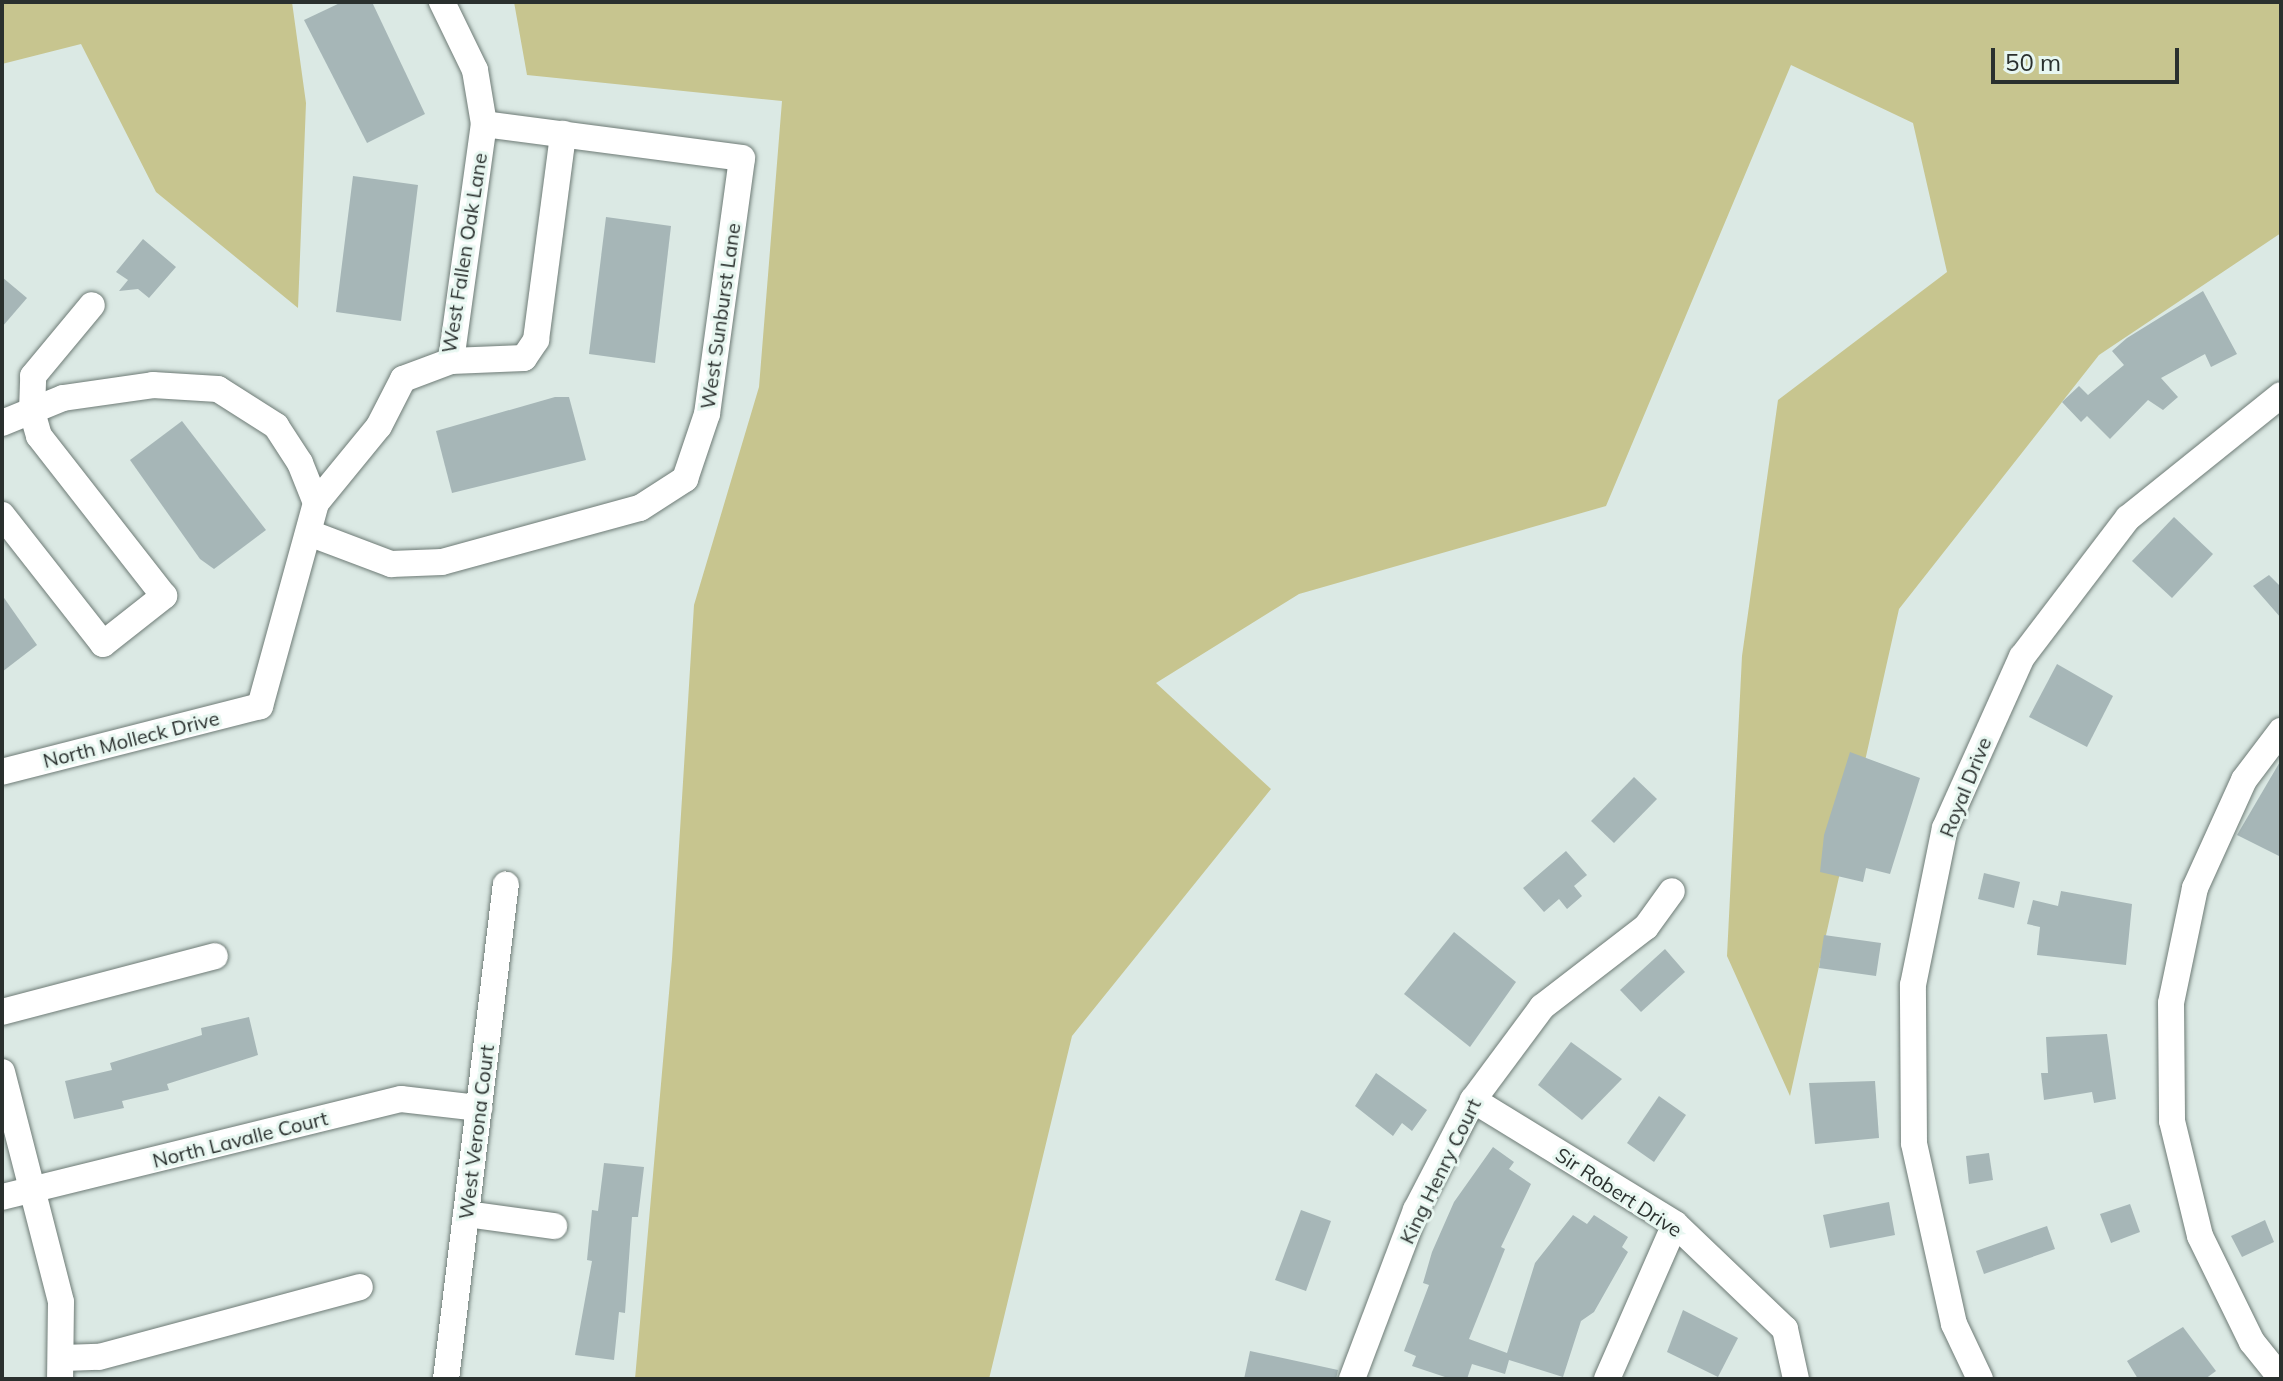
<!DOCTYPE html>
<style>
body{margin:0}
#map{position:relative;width:2283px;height:1381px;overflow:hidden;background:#dbe9e4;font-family:Mulish,sans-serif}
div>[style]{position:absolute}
.green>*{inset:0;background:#c7c58f}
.building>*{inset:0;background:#a6b6b7}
.roads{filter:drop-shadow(0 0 2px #6e7b76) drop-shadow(0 0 2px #6e7b76)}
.minor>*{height:26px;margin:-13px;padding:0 13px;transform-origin:13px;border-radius:13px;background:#fff}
span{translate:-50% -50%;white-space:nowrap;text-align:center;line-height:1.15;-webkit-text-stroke:6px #e8f7f1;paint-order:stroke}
.street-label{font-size:20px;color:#2a302e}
.frame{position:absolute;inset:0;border:4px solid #2a302e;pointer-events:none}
.scale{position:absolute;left:1991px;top:48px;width:188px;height:36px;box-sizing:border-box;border:4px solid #2a302e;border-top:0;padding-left:10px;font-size:24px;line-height:28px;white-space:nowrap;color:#2a302e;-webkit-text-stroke:6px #e8f7f1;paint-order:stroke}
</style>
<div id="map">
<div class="green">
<div style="clip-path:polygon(2px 2px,292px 2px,306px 103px,298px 308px,156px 192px,81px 44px,2px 64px)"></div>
<div style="clip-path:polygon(514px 2px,2281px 2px,2281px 233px,2099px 355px,1899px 609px,1790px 1096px,1727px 956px,1742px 656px,1778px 400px,1947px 272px,1913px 123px,1791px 65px,1606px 506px,1299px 594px,1156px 683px,1271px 789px,1072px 1036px,989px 1379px,635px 1379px,672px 959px,694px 605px,759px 387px,782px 101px,527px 75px)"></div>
</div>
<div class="building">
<div style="clip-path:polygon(342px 2px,372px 2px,425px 114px,367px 143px,304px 20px)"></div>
<div style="clip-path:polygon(353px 176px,418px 185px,401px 321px,336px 312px)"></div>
<div style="clip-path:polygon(606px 217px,671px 226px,655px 363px,589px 354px)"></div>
<div style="clip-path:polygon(143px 239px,176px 267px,149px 298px,138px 289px,119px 291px,128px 280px,116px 272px)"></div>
<div style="clip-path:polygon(2px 277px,27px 298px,2px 327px)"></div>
<div style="clip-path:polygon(2203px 291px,2237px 354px,2211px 367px,2205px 354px,2161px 378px,2178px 397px,2163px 410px,2148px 400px,2110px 439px,2087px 416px,2081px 422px,2062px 402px,2079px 386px,2088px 395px,2124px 365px,2112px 351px,2127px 338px)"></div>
<div style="clip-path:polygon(555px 397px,569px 397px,586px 460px,452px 493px,436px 431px)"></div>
<div style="clip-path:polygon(182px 421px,266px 530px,214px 569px,200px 559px,130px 460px)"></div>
<div style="clip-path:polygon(2174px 517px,2213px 554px,2172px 598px,2132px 561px)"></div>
<div style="clip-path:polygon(2269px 575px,2281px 587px,2281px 618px,2253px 586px)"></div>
<div style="clip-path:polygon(2px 595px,37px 645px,2px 672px)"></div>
<div style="clip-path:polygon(2057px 664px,2113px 696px,2087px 747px,2029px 717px)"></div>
<div style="clip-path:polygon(1850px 752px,1920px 778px,1890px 874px,1866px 868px,1863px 882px,1820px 872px,1824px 835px)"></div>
<div style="clip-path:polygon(2281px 760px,2281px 857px,2237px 835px)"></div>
<div style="clip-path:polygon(1634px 777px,1657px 799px,1614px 843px,1591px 821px)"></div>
<div style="clip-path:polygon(1566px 851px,1587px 875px,1574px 886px,1582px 896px,1567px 909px,1559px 899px,1544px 912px,1523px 888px)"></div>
<div style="clip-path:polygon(1984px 873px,2020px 882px,2014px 908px,1978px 899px)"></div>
<div style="clip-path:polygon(2061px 891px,2132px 904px,2126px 965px,2037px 955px,2040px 927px,2027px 924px,2033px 900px,2058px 906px)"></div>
<div style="clip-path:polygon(1454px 932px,1516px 982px,1470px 1047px,1404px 994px)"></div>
<div style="clip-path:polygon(1824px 935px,1881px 943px,1876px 976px,1819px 968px)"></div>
<div style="clip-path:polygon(1665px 949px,1685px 972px,1641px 1012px,1620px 990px)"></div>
<div style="clip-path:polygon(249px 1017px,258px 1055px,167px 1084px,169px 1090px,122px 1101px,124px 1108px,74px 1119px,65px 1081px,112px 1070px,110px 1063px,202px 1035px,201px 1028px)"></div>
<div style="clip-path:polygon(2107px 1034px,2116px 1099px,2094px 1103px,2092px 1092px,2044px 1100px,2041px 1073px,2048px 1073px,2046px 1037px)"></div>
<div style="clip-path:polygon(1571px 1042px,1622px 1079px,1582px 1120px,1538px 1085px)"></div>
<div style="clip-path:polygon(1376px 1073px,1427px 1110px,1412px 1131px,1402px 1123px,1393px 1136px,1355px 1106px)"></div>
<div style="clip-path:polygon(1875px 1081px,1879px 1138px,1815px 1144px,1809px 1083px)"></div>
<div style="clip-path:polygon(1659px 1096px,1686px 1115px,1654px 1162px,1627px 1143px)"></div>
<div style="clip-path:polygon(1493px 1147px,1514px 1162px,1509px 1169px,1531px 1184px,1501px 1247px,1505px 1249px,1469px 1339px,1507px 1353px,1535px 1263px,1573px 1215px,1587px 1224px,1594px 1215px,1628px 1237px,1622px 1247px,1628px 1252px,1594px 1312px,1581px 1321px,1563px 1377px,1509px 1360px,1505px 1374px,1472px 1364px,1467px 1379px,1451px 1379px,1412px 1366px,1416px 1356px,1404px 1351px,1429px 1285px,1423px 1283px,1432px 1252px,1454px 1202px)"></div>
<div style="clip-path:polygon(1989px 1153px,1993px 1180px,1969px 1184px,1966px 1156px)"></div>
<div style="clip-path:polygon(604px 1163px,644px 1167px,638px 1217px,632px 1217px,625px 1313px,619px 1312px,614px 1360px,575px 1355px,592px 1261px,587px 1260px,592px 1210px,598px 1211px)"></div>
<div style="clip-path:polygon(1889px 1202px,1895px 1235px,1830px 1248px,1823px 1215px)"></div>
<div style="clip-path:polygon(2130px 1204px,2140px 1232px,2111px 1243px,2100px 1214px)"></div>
<div style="clip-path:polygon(1301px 1210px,1331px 1221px,1306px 1291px,1275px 1280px)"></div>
<div style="clip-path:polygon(2265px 1220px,2274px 1242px,2242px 1257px,2231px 1236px)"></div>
<div style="clip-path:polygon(2047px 1226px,2055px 1249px,1984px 1274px,1976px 1251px)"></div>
<div style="clip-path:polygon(1683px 1310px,1738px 1338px,1718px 1377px,1667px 1352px)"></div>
<div style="clip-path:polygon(2183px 1327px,2216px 1371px,2205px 1379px,2138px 1379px,2127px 1361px)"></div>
<div style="clip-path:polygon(1250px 1351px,1338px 1370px,1336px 1379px,1244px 1379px)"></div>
</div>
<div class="roads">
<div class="minor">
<div style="left:451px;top:361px;width:73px;rotate:-2.4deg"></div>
<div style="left:524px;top:358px;width:22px;rotate:-56deg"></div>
<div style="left:536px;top:340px;width:208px;rotate:-82.5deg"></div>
<div style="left:2px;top:423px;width:66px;rotate:-22.3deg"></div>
<div style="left:63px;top:398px;width:91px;rotate:-8.2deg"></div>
<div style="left:153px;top:385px;width:65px;rotate:3.5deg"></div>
<div style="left:218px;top:389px;width:69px;rotate:32.5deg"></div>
<div style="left:276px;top:426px;width:44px;rotate:57deg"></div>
<div style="left:300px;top:463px;width:43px;rotate:68.2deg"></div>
<div style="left:316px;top:503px;width:211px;rotate:105.4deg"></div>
<div style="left:260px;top:706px;width:266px;rotate:165.7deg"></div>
<div style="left:316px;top:503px;width:99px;rotate:-50.7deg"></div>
<div style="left:379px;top:426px;width:53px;rotate:-62.9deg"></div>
<div style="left:403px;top:379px;width:51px;rotate:-20.6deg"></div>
<div style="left:451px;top:361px;width:239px;rotate:-82.1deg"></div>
<div style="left:484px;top:124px;width:55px;rotate:-99.5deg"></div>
<div style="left:475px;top:70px;width:76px;rotate:-115.9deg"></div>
<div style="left:2px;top:515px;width:164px;rotate:51.9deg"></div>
<div style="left:103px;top:644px;width:78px;rotate:-38.2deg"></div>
<div style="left:164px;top:596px;width:203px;rotate:-128deg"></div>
<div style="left:39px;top:436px;width:26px;rotate:-106deg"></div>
<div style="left:32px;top:411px;width:35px;rotate:-88deg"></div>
<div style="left:33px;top:376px;width:92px;rotate:-50.3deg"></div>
<div style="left:309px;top:533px;width:88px;rotate:20.7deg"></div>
<div style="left:391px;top:564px;width:51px;rotate:-2.2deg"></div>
<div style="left:442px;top:562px;width:205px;rotate:-15.3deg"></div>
<div style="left:640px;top:508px;width:54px;rotate:-32.8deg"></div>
<div style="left:685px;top:479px;width:69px;rotate:-71.3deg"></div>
<div style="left:707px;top:414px;width:258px;rotate:-82.2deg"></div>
<div style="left:742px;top:158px;width:260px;rotate:-172.5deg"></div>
<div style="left:2281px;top:731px;width:61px;rotate:127.1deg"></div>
<div style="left:2244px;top:780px;width:119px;rotate:114.4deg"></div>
<div style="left:2195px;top:888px;width:117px;rotate:101.8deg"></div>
<div style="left:2171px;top:1003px;width:118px;rotate:89.5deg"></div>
<div style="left:2172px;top:1121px;width:118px;rotate:76.3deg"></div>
<div style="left:2200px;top:1236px;width:118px;rotate:63.9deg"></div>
<div style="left:2252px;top:1342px;width:46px;rotate:51.1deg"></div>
<div style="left:2px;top:1012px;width:220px;rotate:-14.7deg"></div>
<div style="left:2px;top:1072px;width:237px;rotate:75.6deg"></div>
<div style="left:61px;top:1302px;width:77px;rotate:90.7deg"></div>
<div style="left:1473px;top:1100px;width:237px;rotate:31.5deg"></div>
<div style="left:1675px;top:1224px;width:152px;rotate:43.7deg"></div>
<div style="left:1785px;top:1329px;width:51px;rotate:77.6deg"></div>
<div style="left:2px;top:1197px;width:411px;rotate:-13.8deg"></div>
<div style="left:401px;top:1099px;width:79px;rotate:6.6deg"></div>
<div style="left:466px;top:1214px;width:89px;rotate:7.8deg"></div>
<div style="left:63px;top:1358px;width:36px;rotate:-2deg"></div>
<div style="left:99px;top:1357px;width:270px;rotate:-15deg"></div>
<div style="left:446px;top:1379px;width:498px;rotate:-83.1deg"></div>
<div style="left:1352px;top:1379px;width:181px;rotate:-69.3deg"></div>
<div style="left:1416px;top:1210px;width:124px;rotate:-62.6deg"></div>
<div style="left:1473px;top:1100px;width:116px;rotate:-53.4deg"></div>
<div style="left:1542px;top:1007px;width:131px;rotate:-37.6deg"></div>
<div style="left:1646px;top:927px;width:44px;rotate:-54.2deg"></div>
<div style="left:1607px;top:1379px;width:169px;rotate:-66.3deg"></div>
<div style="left:1980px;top:1379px;width:61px;rotate:-115.3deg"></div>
<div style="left:1954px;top:1324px;width:185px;rotate:-102.5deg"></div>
<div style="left:1914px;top:1143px;width:158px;rotate:-90.4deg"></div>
<div style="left:1913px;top:985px;width:160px;rotate:-78.5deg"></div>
<div style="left:1945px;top:828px;width:188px;rotate:-65.8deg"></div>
<div style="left:2022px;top:657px;width:175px;rotate:-52.7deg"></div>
<div style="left:2128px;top:518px;width:196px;rotate:-38.8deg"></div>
</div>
</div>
<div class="street-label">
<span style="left:464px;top:253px;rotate:-81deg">West Fallen Oak Lane</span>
<span style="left:720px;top:316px;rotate:-82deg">West Sunburst Lane</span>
<span style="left:131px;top:739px;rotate:-14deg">North Molleck Drive</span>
<span style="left:1965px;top:787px;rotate:-68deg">Royal Drive</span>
<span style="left:476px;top:1132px;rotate:-83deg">West Verona Court</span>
<span style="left:240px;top:1139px;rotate:-14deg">North Lavalle Court</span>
<span style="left:1440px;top:1171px;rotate:-64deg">King Henry Court</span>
<span style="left:1619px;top:1192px;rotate:33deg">Sir Robert Drive</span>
</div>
<div class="frame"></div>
<div class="scale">50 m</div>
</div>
